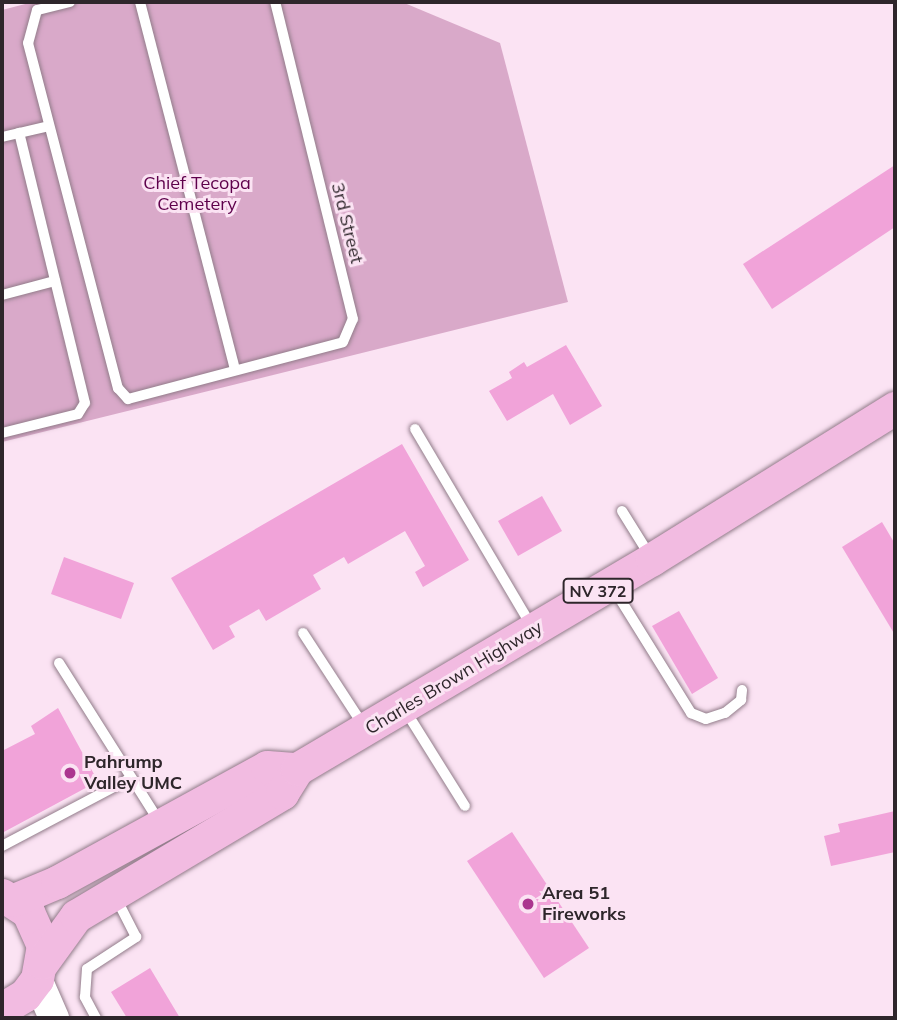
<!DOCTYPE html>
<style>
body{margin:0}
#map{position:relative;width:897px;height:1020px;overflow:hidden;background:#fbe3f3;font-family:Mulish,sans-serif}
div>[style]{position:absolute}
.green>*{inset:0;background:#d9a9c9}
.building>*{inset:0;background:#f1a3d9}
.roads{filter:drop-shadow(0 0 2px #927c8a) drop-shadow(0 0 2px #927c8a)}
.service>*{height:10px;margin:-5px;padding:0 5px;transform-origin:5px;border-radius:5px;background:#fff}
.secondary>*{height:30px;margin:-15px;padding:0 15px;transform-origin:15px;border-radius:15px;background:#fff}
.primary>*{height:33px;margin:-16.5px;padding:0 16.5px;transform-origin:16.5px;border-radius:16.5px;background:#f2bbe1}
.dots>*{width:19px;height:19px;translate:-50% -50%;box-sizing:border-box;border:4px solid #fbe3f3;border-radius:50%}
span{translate:-50% -50%;white-space:nowrap;text-align:center;line-height:1.15;-webkit-text-stroke:6px #fbe3f3;paint-order:stroke}
.shield-label span{padding:2px 5px;background:#fbe3f3;border:2px solid;border-radius:5px;-webkit-text-stroke-width:0}
.shield-label{font-size:16px;color:#2e262b;font-weight:700}
.park-label{font-size:18px;color:#5e004b}
.street-label{font-size:18px;color:#2e262b}
.poi-label{font-size:18px;color:#2e262b;font-weight:700}
.left{translate:0 -50%;text-align:left}
.frame{position:absolute;inset:0;border:4px solid #2e262b;pointer-events:none}
</style>
<div id="map">
<div class="green">
<div style="clip-path:polygon(33px 2px,402px 2px,500px 43px,568px 302px,2px 442px,2px 10px)"></div>
</div>
<div class="building">
<div style="clip-path:polygon(895px 165px,895px 227px,772px 309px,743px 264px)"></div>
<div style="clip-path:polygon(566px 345px,602px 406px,570px 425px,553px 394px,507px 421px,489px 391px,512px 378px,509px 372px,524px 362px,527px 367px)"></div>
<div style="clip-path:polygon(402px 444px,469px 560px,423px 587px,415px 572px,425px 566px,405px 531px,348px 564px,344px 557px,313px 575px,321px 589px,266px 621px,259px 609px,229px 626px,235px 637px,213px 650px,171px 578px)"></div>
<div style="clip-path:polygon(542px 496px,562px 531px,518px 556px,498px 521px)"></div>
<div style="clip-path:polygon(882px 522px,895px 544px,895px 635px,842px 547px)"></div>
<div style="clip-path:polygon(64px 557px,134px 583px,121px 619px,51px 594px)"></div>
<div style="clip-path:polygon(679px 611px,718px 678px,692px 694px,652px 626px)"></div>
<div style="clip-path:polygon(58px 708px,95px 776px,93px 784px,2px 833px,2px 751px,35px 734px,31px 726px)"></div>
<div style="clip-path:polygon(895px 811px,895px 852px,831px 866px,824px 836px,840px 832px,838px 824px)"></div>
<div style="clip-path:polygon(512px 832px,589px 948px,544px 978px,467px 861px)"></div>
<div style="clip-path:polygon(150px 968px,180px 1018px,127px 1018px,111px 992px)"></div>
</div>
<div class="roads">
<div class="service">
<div style="left:70px;top:2px;width:34px;rotate:166deg"></div>
<div style="left:37px;top:10px;width:34px;rotate:105deg"></div>
<div style="left:28px;top:43px;width:357px;rotate:75.4deg"></div>
<div style="left:118px;top:388px;width:15px;rotate:48deg"></div>
<div style="left:128px;top:399px;width:222px;rotate:-14.8deg"></div>
<div style="left:343px;top:342px;width:25px;rotate:-67deg"></div>
<div style="left:353px;top:319px;width:326px;rotate:-103.8deg"></div>
<div style="left:140px;top:2px;width:380px;rotate:75.5deg"></div>
<div style="left:2px;top:137px;width:48px;rotate:-13.2deg"></div>
<div style="left:2px;top:295px;width:55px;rotate:-14.8deg"></div>
<div style="left:415px;top:429px;width:230px;rotate:59.4deg"></div>
<div style="left:2px;top:433px;width:78px;rotate:-14deg"></div>
<div style="left:78px;top:414px;width:13px;rotate:-58deg"></div>
<div style="left:85px;top:403px;width:278px;rotate:-103.7deg"></div>
<div style="left:622px;top:511px;width:53px;rotate:58.1deg"></div>
<div style="left:612px;top:586px;width:150px;rotate:58.1deg"></div>
<div style="left:691px;top:713px;width:16px;rotate:22deg"></div>
<div style="left:706px;top:719px;width:20px;rotate:-18deg"></div>
<div style="left:725px;top:713px;width:21px;rotate:-39deg"></div>
<div style="left:741px;top:700px;width:10px;rotate:-84deg"></div>
<div style="left:303px;top:633px;width:110px;rotate:56.9deg"></div>
<div style="left:59px;top:663px;width:189px;rotate:57.7deg"></div>
<div style="left:405px;top:710px;width:113px;rotate:58deg"></div>
<div style="left:2px;top:846px;width:146px;rotate:-27.8deg"></div>
<div style="left:96px;top:1018px;width:24px;rotate:-118deg"></div>
<div style="left:85px;top:997px;width:28px;rotate:-86deg"></div>
<div style="left:87px;top:969px;width:59px;rotate:-33.1deg"></div>
<div style="left:136px;top:937px;width:46px;rotate:-117.1deg"></div>
</div>
<div class="secondary">
<div style="left:37px;top:979px;width:43px;rotate:66.4deg"></div>
</div>
<div class="primary">
<div style="left:2px;top:895px;width:31px;rotate:33deg"></div>
<div style="left:28px;top:912px;width:36px;rotate:66deg"></div>
<div style="left:43px;top:945px;width:35px;rotate:100deg"></div>
<div style="left:37px;top:979px;width:20px;rotate:127deg"></div>
<div style="left:25px;top:995px;width:27px;rotate:149deg"></div>
<div style="left:14px;top:900px;width:47px;rotate:-22.7deg"></div>
<div style="left:57px;top:882px;width:239px;rotate:-28.7deg"></div>
<div style="left:267px;top:767px;width:30px;rotate:4deg"></div>
<div style="left:42px;top:963px;width:58px;rotate:-54.1deg"></div>
<div style="left:76px;top:916px;width:240px;rotate:-30.8deg"></div>
<div style="left:282px;top:793px;width:28px;rotate:-58deg"></div>
<div style="left:297px;top:769px;width:412px;rotate:-30.6deg"></div>
<div style="left:652px;top:559px;width:286px;rotate:-31.9deg"></div>
</div>
</div>
<div class="dots">
<div style="left:70px;top:773px;background:#ab368f"></div>
<div style="left:528px;top:904px;background:#ab368f"></div>
</div>
<div class="shield-label">
<span style="left:598px;top:591px">NV 372</span>
</div>
<div class="park-label">
<span style="left:197px;top:194px">Chief Tecopa<br>Cemetery</span>
</div>
<div class="street-label">
<span style="left:347px;top:223px;rotate:76deg">3rd Street</span>
<span style="left:454px;top:678px;rotate:-31deg">Charles Brown Highway</span>
</div>
<div class="poi-label">
<span class="left" style="left:84px;top:773px">Pahrump<br>Valley UMC</span>
<span class="left" style="left:542px;top:904px">Area 51<br>Fireworks</span>
</div>
<div class="frame"></div>
</div>
